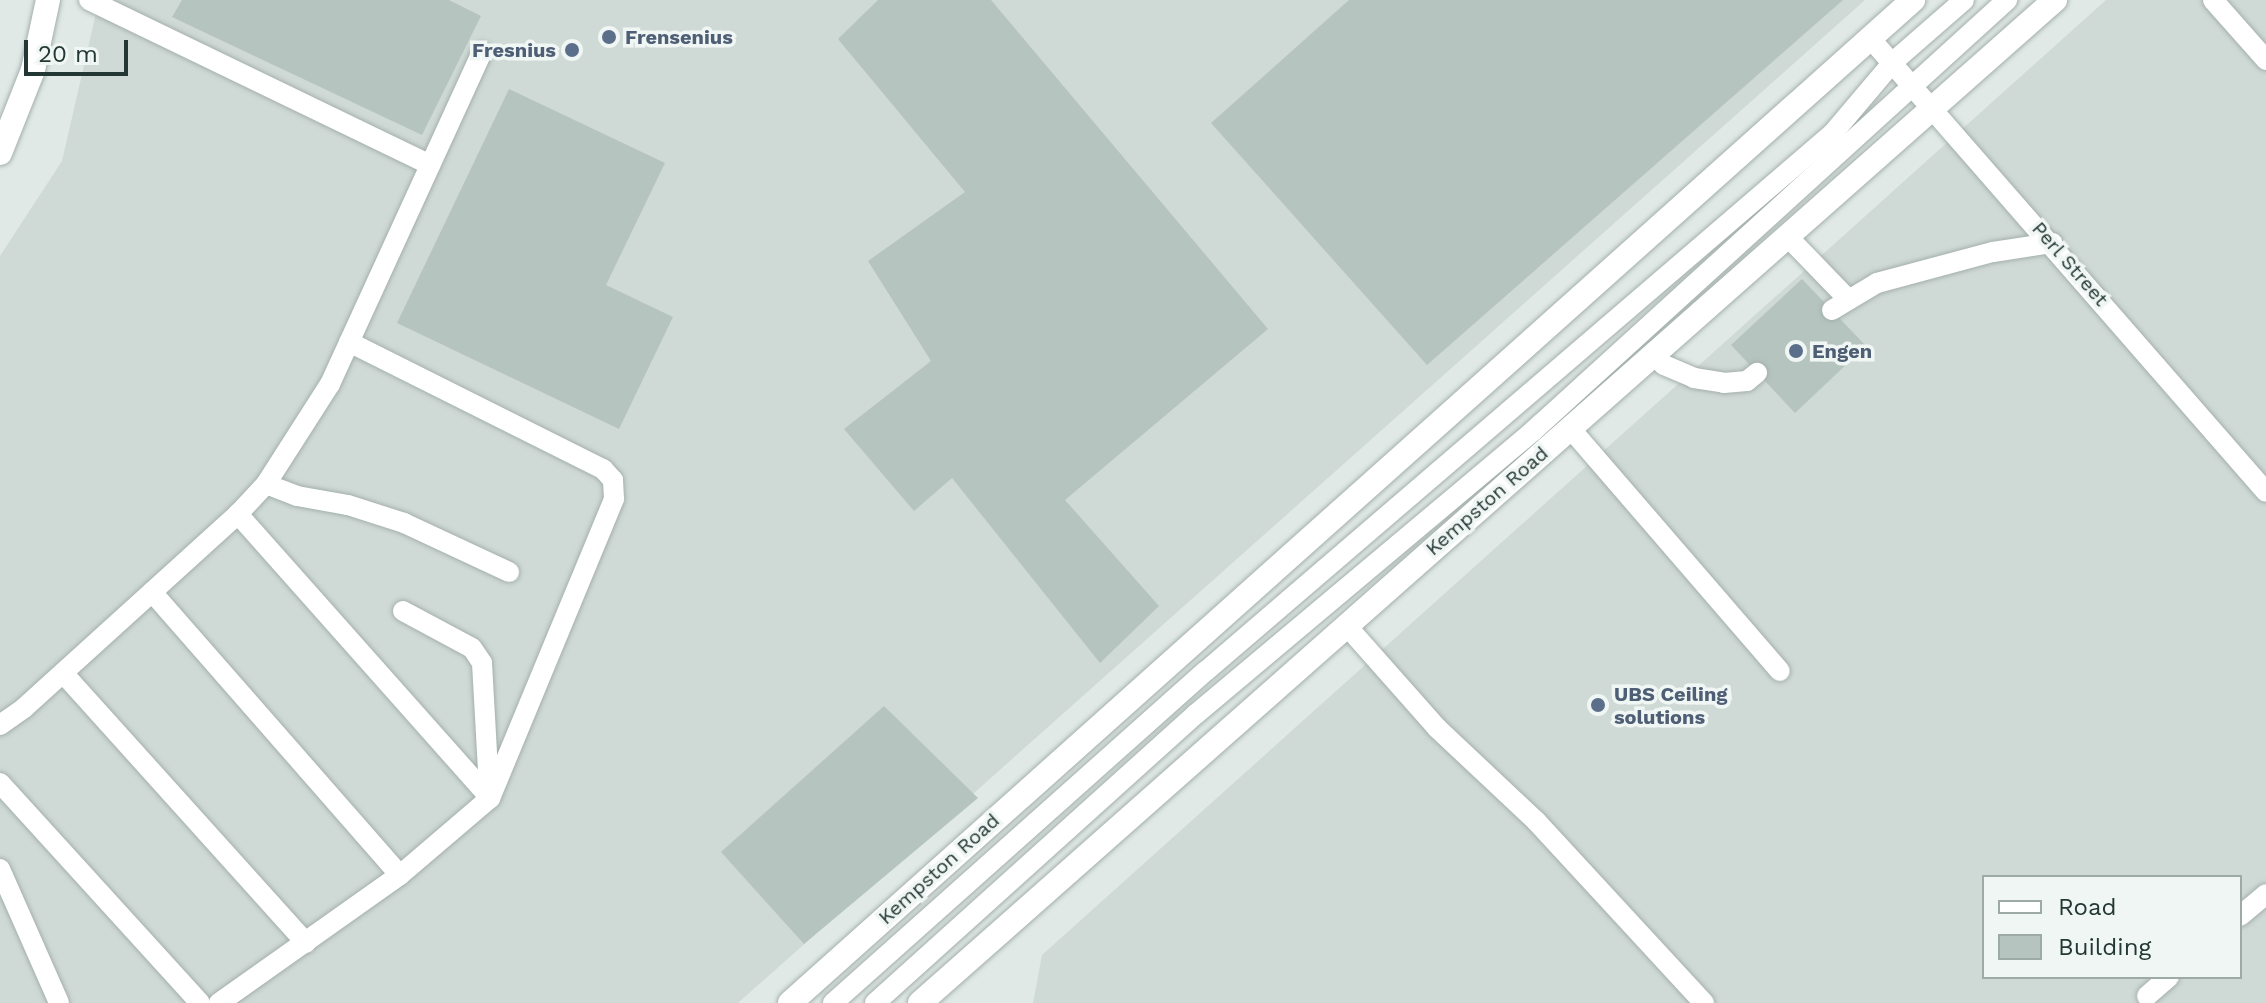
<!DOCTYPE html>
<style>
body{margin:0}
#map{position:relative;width:2266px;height:1003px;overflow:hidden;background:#e0e9e6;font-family:"Work Sans",sans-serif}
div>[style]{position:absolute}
.built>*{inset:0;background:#cfd9d5}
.building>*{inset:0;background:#b6c4bf}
.roads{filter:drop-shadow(0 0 2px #a4b0ad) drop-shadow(0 0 2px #a4b0ad)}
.service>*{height:20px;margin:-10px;padding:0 10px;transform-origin:10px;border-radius:10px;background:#fff}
.minor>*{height:24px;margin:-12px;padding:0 12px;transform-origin:12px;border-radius:12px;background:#fff}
.secondary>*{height:24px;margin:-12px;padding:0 12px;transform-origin:12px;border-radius:12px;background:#fff}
.dots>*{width:22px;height:22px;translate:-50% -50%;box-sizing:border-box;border:4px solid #f0f6f4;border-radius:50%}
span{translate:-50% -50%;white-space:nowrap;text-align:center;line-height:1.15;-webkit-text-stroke:7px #f0f6f4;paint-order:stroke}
.service-label{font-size:20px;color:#4e5e75;font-weight:700}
.left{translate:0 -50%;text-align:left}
.right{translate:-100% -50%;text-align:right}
.street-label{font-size:20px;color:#233834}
.legend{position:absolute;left:1982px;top:875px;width:260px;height:104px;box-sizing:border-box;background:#f0f6f4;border:2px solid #9eaaa7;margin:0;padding:10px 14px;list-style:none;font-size:24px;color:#233834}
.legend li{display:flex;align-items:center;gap:16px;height:40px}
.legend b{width:40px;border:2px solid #9eaaa7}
.scale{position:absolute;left:24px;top:40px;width:104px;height:36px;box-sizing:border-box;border:4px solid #233834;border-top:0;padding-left:10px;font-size:24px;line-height:28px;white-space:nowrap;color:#233834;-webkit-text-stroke:6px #f0f6f4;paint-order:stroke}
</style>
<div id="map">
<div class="built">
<div style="clip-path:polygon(99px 0,1865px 0,738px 1003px,0 1003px,0 256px,62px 161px)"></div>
<div style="clip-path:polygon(evenodd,2106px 0,2266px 0,2266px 1003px,1033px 1003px,1042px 955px,2106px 0,1984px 877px,2240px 877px,2240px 977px,1984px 977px,1984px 877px)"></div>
</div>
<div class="building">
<div style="clip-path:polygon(182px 0,449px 0,481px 16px,422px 135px,172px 17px)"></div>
<div style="clip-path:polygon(878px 0,991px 0,1268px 329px,1065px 500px,1159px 606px,1100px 663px,952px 478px,914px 511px,844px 429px,931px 361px,868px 261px,965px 192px,838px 39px)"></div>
<div style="clip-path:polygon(1349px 0,1843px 0,1427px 365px,1211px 123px)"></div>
<div style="clip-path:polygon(509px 89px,665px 163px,606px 285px,673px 317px,619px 429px,397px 323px)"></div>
<div style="clip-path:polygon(1802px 279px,1866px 346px,1795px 413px,1731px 345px)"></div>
<div style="clip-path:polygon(884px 706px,978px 798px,804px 944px,721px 852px)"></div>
</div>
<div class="roads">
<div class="service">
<div style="left:89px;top:0;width:379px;rotate:25.8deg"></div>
<div style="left:2213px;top:0;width:80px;rotate:48.5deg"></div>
<div style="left:1870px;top:38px;width:602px;rotate:48.9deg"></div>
<div style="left:1788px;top:237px;width:85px;rotate:46deg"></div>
<div style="left:1832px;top:310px;width:52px;rotate:-31deg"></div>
<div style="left:1877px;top:283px;width:120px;rotate:-15deg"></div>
<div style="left:1993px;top:252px;width:60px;rotate:-8.7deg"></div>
<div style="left:349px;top:342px;width:284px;rotate:26.6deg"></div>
<div style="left:603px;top:469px;width:15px;rotate:48deg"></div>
<div style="left:613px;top:480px;width:19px;rotate:87deg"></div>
<div style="left:614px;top:499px;width:324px;rotate:112.5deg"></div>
<div style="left:1654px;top:355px;width:14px;rotate:45deg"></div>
<div style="left:1664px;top:365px;width:33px;rotate:23deg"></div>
<div style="left:1694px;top:378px;width:30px;rotate:9deg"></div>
<div style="left:1724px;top:383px;width:23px;rotate:-5deg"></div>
<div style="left:1747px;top:381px;width:13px;rotate:-39deg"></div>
<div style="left:1570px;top:428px;width:321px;rotate:49.2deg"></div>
<div style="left:266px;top:484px;width:33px;rotate:21deg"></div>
<div style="left:297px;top:496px;width:52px;rotate:10deg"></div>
<div style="left:348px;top:505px;width:59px;rotate:17.8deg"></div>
<div style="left:404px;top:523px;width:116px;rotate:25deg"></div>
<div style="left:152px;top:592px;width:376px;rotate:48.8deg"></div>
<div style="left:403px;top:611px;width:78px;rotate:28.2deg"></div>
<div style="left:472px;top:648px;width:18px;rotate:56deg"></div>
<div style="left:482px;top:663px;width:127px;rotate:86.8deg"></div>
<div style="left:1346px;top:625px;width:137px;rotate:48.5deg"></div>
<div style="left:1437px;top:728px;width:136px;rotate:43.2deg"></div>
<div style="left:1536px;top:821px;width:248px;rotate:47.3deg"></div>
<div style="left:63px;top:673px;width:363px;rotate:48deg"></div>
<div style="left:0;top:725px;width:29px;rotate:-35deg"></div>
<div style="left:24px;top:708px;width:289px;rotate:-42.2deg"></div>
<div style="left:238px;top:514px;width:41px;rotate:-47deg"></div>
<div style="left:266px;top:484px;width:119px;rotate:-57.4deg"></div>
<div style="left:330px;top:384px;width:365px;rotate:-65.4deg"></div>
<div style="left:0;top:783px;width:297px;rotate:47.7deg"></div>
<div style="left:0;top:869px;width:146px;rotate:66.2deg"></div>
<div style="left:2240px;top:916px;width:34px;rotate:-40deg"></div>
<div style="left:2147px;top:996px;width:29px;rotate:-41deg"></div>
<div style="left:219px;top:1003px;width:222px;rotate:-35.3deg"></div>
<div style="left:400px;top:875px;width:118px;rotate:-40.5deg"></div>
<div style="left:490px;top:798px;width:380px;rotate:-131.6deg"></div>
<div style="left:833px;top:1003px;width:499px;rotate:-41.7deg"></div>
<div style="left:1206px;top:671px;width:826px;rotate:-40.63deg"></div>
<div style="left:1833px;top:133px;width:93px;rotate:-49.8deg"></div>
<div style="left:1893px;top:62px;width:94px;rotate:-41.1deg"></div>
<div style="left:875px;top:1003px;width:432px;rotate:-42deg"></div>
<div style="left:1196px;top:714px;width:440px;rotate:-40deg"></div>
<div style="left:1533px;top:431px;width:641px;rotate:-42.28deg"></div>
</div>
<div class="minor">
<div style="left:0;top:153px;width:89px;rotate:-68.3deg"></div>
<div style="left:33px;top:70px;width:72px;rotate:-77.9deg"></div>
</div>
<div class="secondary">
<div style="left:790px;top:1003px;width:1506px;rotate:-41.77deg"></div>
<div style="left:920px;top:1003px;width:1515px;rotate:-41.47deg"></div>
</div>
</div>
<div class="dots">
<div style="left:609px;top:37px;background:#5c6f8a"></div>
<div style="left:572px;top:50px;background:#5c6f8a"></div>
<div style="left:1796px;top:351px;background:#5c6f8a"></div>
<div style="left:1598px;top:705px;background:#5c6f8a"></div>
</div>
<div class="service-label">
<span class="left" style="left:625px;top:37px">Frensenius</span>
<span class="right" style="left:556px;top:50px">Fresnius</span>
<span class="left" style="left:1812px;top:351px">Engen</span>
<span class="left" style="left:1614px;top:706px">UBS Ceiling<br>solutions</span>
</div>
<div class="street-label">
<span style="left:2070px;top:264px;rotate:49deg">Perl Street</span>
<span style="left:1487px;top:501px;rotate:-41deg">Kempston Road</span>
<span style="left:939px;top:869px;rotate:-42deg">Kempston Road</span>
</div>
<ul class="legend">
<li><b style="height:10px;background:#fff"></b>Road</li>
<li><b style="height:22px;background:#b6c4bf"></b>Building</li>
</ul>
<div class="scale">20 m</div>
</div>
